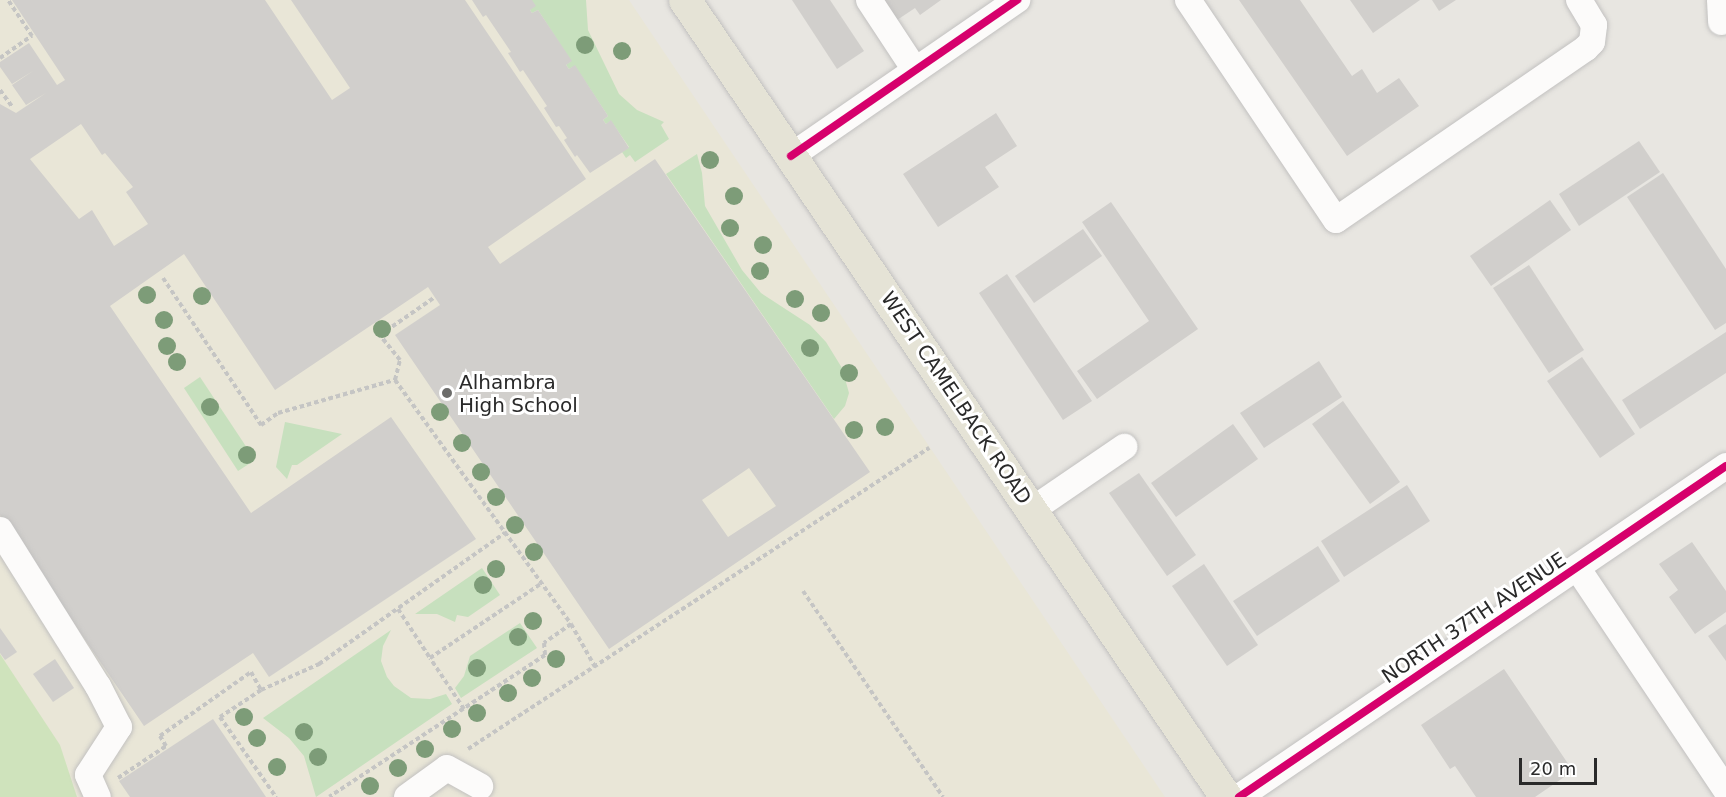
<!DOCTYPE html>
<style>
body{margin:0}
#map{position:relative;width:1726px;height:797px;overflow:hidden;background:#e8e6e1;font-family:"DejaVu Sans",sans-serif}
div>[style]{position:absolute}
.education>*{inset:0;background:#e9e6d7}
.green>*{inset:0;background:#c7e0be}
.pitch>*{inset:0;background:#cfe3bc}
.building>*{inset:0;background:#d1cfcc}
.path>*{height:4px;margin-top:-2px;transform-origin:0;background:repeating-linear-gradient(90deg,#c5c5c4 0 4.5px,transparent 0 7.5px)}
.roads{filter:drop-shadow(0 0 2px #c2c1c0) drop-shadow(0 0 2px #c2c1c0)}
.minor>*{height:26px;margin:-13px;padding:0 13px;transform-origin:13px;border-radius:13px;background:#fcfbfa}
.major>*{height:32px;margin:-16px;padding:0 16px;transform-origin:16px;border-radius:16px;background:#e5e3d6}
.cycleway>*{height:8px;margin:-4px;padding:0 4px;transform-origin:4px;border-radius:4px;background:#d6006c}
.trees>*{width:18px;height:18px;margin:-9px;border-radius:50%;background:#7d9c78}
.dots>*{width:16px;height:16px;translate:-50% -50%;box-sizing:border-box;border:3px solid #fff;border-radius:50%}
span{translate:-50% -50%;white-space:nowrap;text-align:center;line-height:1.15;-webkit-text-stroke:6px #fff;paint-order:stroke}
.poi-label{font-size:20px;color:#2a2a2a}
.left{translate:0 -50%;text-align:left}
.street-label{font-size:20px;color:#2a2a2a}
.scale{position:absolute;left:1519px;top:758px;width:78px;height:27px;box-sizing:border-box;border:3px solid #2a2a2a;border-top:0;padding-left:8px;font-size:18px;line-height:21px;white-space:nowrap;color:#2a2a2a;-webkit-text-stroke:4px #fff;paint-order:stroke}
</style>
<div id="map">
<div class="education">
<div style="clip-path:polygon(0 0,629px 0,1165px 797px,0 797px)"></div>
</div>
<div class="green">
<div style="clip-path:polygon(532px 0,586px 0,588px 30px,619px 94px,637px 110px,664px 122px,661px 125px,669px 139px,635px 162px,630px 155px,626px 158px,622px 152px,629px 147px,611px 121px,606px 124px,603px 120px,608px 116px,575px 66px,569px 69px,566px 65px,571px 61px,538px 10px,532px 13px,530px 10px)"></div>
<div style="clip-path:polygon(697px 154px,702px 173px,705px 206px,742px 270px,761px 293px,810px 325px,826px 342px,842px 368px,849px 393px,845px 406px,834px 419px,666px 174px)"></div>
<div style="clip-path:polygon(200px 377px,255px 460px,238px 471px,184px 388px)"></div>
<div style="clip-path:polygon(285px 422px,342px 434px,297px 465px,292px 465px,287px 479px,276px 467px)"></div>
<div style="clip-path:polygon(482px 568px,500px 595px,468px 617px,457px 615px,455px 622px,437px 614px,415px 614px)"></div>
<div style="clip-path:polygon(520px 623px,537px 648px,461px 698px,455px 688px,464px 676px,470px 656px)"></div>
<div style="clip-path:polygon(391px 630px,383px 646px,381px 661px,387px 677px,394px 686px,411px 698px,430px 699px,446px 694px,452px 704px,316px 797px,304px 756px,289px 738px,263px 718px)"></div>
</div>
<div class="pitch">
<div style="clip-path:polygon(0 654px,60px 745px,77px 797px,0 797px)"></div>
</div>
<div class="building">
<div style="clip-path:polygon(evenodd,12px 0,265px 0,332px 100px,350px 88px,291px 0,465px 0,586px 179px,488px 247px,500px 264px,655px 159px,870px 472px,609px 649px,395px 335px,440px 305px,428px 287px,275px 390px,184px 254px,110px 306px,251px 513px,391px 417px,476px 539px,269px 677px,253px 653px,144px 726px,0 515px,0 104px,16px 113px,46px 93px,26px 105px,12px 85px,33px 71px,12px 84px,0 67px,0 62px,29px 43px,57px 85px,65px 80px,12px 0,81px 124px,102px 155px,105px 153px,133px 187px,126px 192px,148px 224px,114px 246px,92px 210px,79px 219px,30px 159px,81px 124px,12px 0,749px 468px,776px 506px,728px 537px,702px 500px,749px 468px)"></div>
<div style="clip-path:polygon(472px 0,532px 0,536px 6px,530px 10px,532px 13px,538px 10px,572px 61px,566px 65px,569px 69px,575px 65px,608px 116px,603px 120px,606px 124px,611px 120px,629px 148px,590px 173px,577px 155px,575px 157px,564px 140px,567px 138px,559px 126px,556px 127px,544px 108px,547px 106px,523px 70px,520px 72px,508px 53px,511px 52px,486px 15px,483px 17px)"></div>
<div style="clip-path:polygon(792px 0,830px 0,864px 51px,837px 69px)"></div>
<div style="clip-path:polygon(883px 0,941px 0,920px 15px,915px 8px,897px 20px)"></div>
<div style="clip-path:polygon(1239px 0,1300px 0,1352px 76px,1362px 69px,1377px 93px,1399px 78px,1419px 106px,1347px 156px)"></div>
<div style="clip-path:polygon(1350px 0,1420px 0,1373px 33px)"></div>
<div style="clip-path:polygon(1432px 0,1456px 0,1439px 11px)"></div>
<div style="clip-path:polygon(996px 113px,1017px 146px,985px 167px,999px 187px,938px 227px,903px 174px)"></div>
<div style="clip-path:polygon(1639px 141px,1660px 172px,1579px 226px,1559px 194px)"></div>
<div style="clip-path:polygon(1663px 173px,1726px 269px,1726px 323px,1715px 330px,1627px 197px)"></div>
<div style="clip-path:polygon(1550px 200px,1571px 230px,1491px 286px,1470px 256px)"></div>
<div style="clip-path:polygon(1111px 202px,1198px 329px,1097px 399px,1077px 371px,1149px 321px,1082px 222px)"></div>
<div style="clip-path:polygon(1083px 229px,1102px 256px,1034px 303px,1015px 276px)"></div>
<div style="clip-path:polygon(1529px 265px,1584px 350px,1549px 373px,1493px 288px)"></div>
<div style="clip-path:polygon(1007px 274px,1092px 401px,1063px 420px,979px 293px)"></div>
<div style="clip-path:polygon(1726px 332px,1726px 373px,1640px 429px,1622px 400px)"></div>
<div style="clip-path:polygon(1582px 357px,1635px 434px,1600px 458px,1547px 381px)"></div>
<div style="clip-path:polygon(1319px 361px,1342px 397px,1264px 448px,1240px 413px)"></div>
<div style="clip-path:polygon(1343px 401px,1400px 482px,1370px 504px,1312px 424px)"></div>
<div style="clip-path:polygon(1233px 424px,1258px 459px,1176px 517px,1151px 483px)"></div>
<div style="clip-path:polygon(1139px 473px,1196px 555px,1167px 576px,1109px 493px)"></div>
<div style="clip-path:polygon(1407px 485px,1430px 521px,1344px 577px,1321px 541px)"></div>
<div style="clip-path:polygon(1692px 542px,1726px 591px,1726px 612px,1695px 634px,1669px 597px,1678px 590px,1659px 564px)"></div>
<div style="clip-path:polygon(1318px 546px,1340px 581px,1257px 636px,1233px 601px)"></div>
<div style="clip-path:polygon(1204px 564px,1258px 645px,1227px 666px,1172px 586px)"></div>
<div style="clip-path:polygon(1726px 624px,1726px 661px,1708px 636px)"></div>
<div style="clip-path:polygon(0 628px,17px 652px,5px 660px,0 653px)"></div>
<div style="clip-path:polygon(55px 659px,74px 688px,53px 702px,33px 674px)"></div>
<div style="clip-path:polygon(1504px 669px,1573px 771px,1535px 797px,1476px 797px,1455px 766px,1450px 769px,1421px 725px)"></div>
<div style="clip-path:polygon(213px 719px,266px 797px,130px 797px,119px 781px)"></div>
</div>
<div class="path">
<div style="left:0;top:58px;width:39px;rotate:-35deg"></div>
<div style="left:32px;top:36px;width:43px;rotate:-123.7deg"></div>
<div style="left:0;top:90px;width:22px;rotate:54deg"></div>
<div style="left:163px;top:278px;width:177px;rotate:56.3deg"></div>
<div style="left:261px;top:425px;width:21px;rotate:-35deg"></div>
<div style="left:278px;top:413px;width:122px;rotate:-15.8deg"></div>
<div style="left:395px;top:380px;width:301px;rotate:54.2deg"></div>
<div style="left:571px;top:624px;width:33px;rotate:145deg"></div>
<div style="left:544px;top:643px;width:12px;rotate:85deg"></div>
<div style="left:545px;top:655px;width:258px;rotate:146.7deg"></div>
<div style="left:395px;top:380px;width:21px;rotate:-76deg"></div>
<div style="left:400px;top:360px;width:32px;rotate:-129deg"></div>
<div style="left:380px;top:335px;width:67px;rotate:-34.6deg"></div>
<div style="left:803px;top:591px;width:249px;rotate:55.8deg"></div>
<div style="left:398px;top:609px;width:59px;rotate:56.9deg"></div>
<div style="left:571px;top:624px;width:49px;rotate:60.8deg"></div>
<div style="left:261px;top:690px;width:64px;rotate:-24.1deg"></div>
<div style="left:319px;top:664px;width:228px;rotate:-35.2deg"></div>
<div style="left:464px;top:709px;width:61px;rotate:-123.7deg"></div>
<div style="left:430px;top:658px;width:135px;rotate:-33.8deg"></div>
<div style="left:468px;top:749px;width:551px;rotate:-33.14deg"></div>
<div style="left:118px;top:778px;width:58px;rotate:-33.7deg"></div>
<div style="left:166px;top:746px;width:12px;rotate:-121deg"></div>
<div style="left:160px;top:736px;width:111px;rotate:-35.1deg"></div>
<div style="left:251px;top:672px;width:21px;rotate:61deg"></div>
<div style="left:261px;top:690px;width:49px;rotate:146.6deg"></div>
<div style="left:220px;top:717px;width:98px;rotate:55deg"></div>
</div>
<div class="roads">
<div class="minor">
<div style="left:869px;top:0;width:84px;rotate:56.7deg"></div>
<div style="left:1188px;top:0;width:265px;rotate:56.1deg"></div>
<div style="left:1336px;top:220px;width:303px;rotate:-34.5deg"></div>
<div style="left:1586px;top:48px;width:8px;rotate:-45deg"></div>
<div style="left:1592px;top:42px;width:17px;rotate:-83deg"></div>
<div style="left:1594px;top:25px;width:29px;rotate:-121deg"></div>
<div style="left:1720px;top:0;width:22px;rotate:87deg"></div>
<div style="left:791px;top:156px;width:275px;rotate:-34.6deg"></div>
<div style="left:1032px;top:510px;width:112px;rotate:-34.4deg"></div>
<div style="left:0;top:530px;width:184px;rotate:57.9deg"></div>
<div style="left:98px;top:686px;width:46px;rotate:62.9deg"></div>
<div style="left:119px;top:727px;width:57px;rotate:122.9deg"></div>
<div style="left:88px;top:775px;width:24px;rotate:66deg"></div>
<div style="left:1578px;top:569px;width:266px;rotate:56.2deg"></div>
<div style="left:407px;top:797px;width:49px;rotate:-35.9deg"></div>
<div style="left:447px;top:768px;width:38px;rotate:29deg"></div>
<div style="left:1239px;top:797px;width:589px;rotate:-34.2deg"></div>
</div>
<div class="major">
<div style="left:685px;top:0;width:963px;rotate:55.83deg"></div>
</div>
</div>
<div class="cycleway">
<div style="left:791px;top:156px;width:275px;rotate:-34.6deg"></div>
<div style="left:1239px;top:797px;width:589px;rotate:-34.2deg"></div>
</div>
<div class="trees">
<div style="left:585px;top:45px"></div>
<div style="left:622px;top:51px"></div>
<div style="left:710px;top:160px"></div>
<div style="left:734px;top:196px"></div>
<div style="left:730px;top:228px"></div>
<div style="left:763px;top:245px"></div>
<div style="left:760px;top:271px"></div>
<div style="left:147px;top:295px"></div>
<div style="left:202px;top:296px"></div>
<div style="left:795px;top:299px"></div>
<div style="left:821px;top:313px"></div>
<div style="left:164px;top:320px"></div>
<div style="left:382px;top:329px"></div>
<div style="left:167px;top:346px"></div>
<div style="left:810px;top:348px"></div>
<div style="left:177px;top:362px"></div>
<div style="left:849px;top:373px"></div>
<div style="left:210px;top:407px"></div>
<div style="left:440px;top:412px"></div>
<div style="left:885px;top:427px"></div>
<div style="left:854px;top:430px"></div>
<div style="left:462px;top:443px"></div>
<div style="left:247px;top:455px"></div>
<div style="left:481px;top:472px"></div>
<div style="left:496px;top:497px"></div>
<div style="left:515px;top:525px"></div>
<div style="left:534px;top:552px"></div>
<div style="left:496px;top:569px"></div>
<div style="left:483px;top:585px"></div>
<div style="left:533px;top:621px"></div>
<div style="left:518px;top:637px"></div>
<div style="left:556px;top:659px"></div>
<div style="left:477px;top:668px"></div>
<div style="left:532px;top:678px"></div>
<div style="left:508px;top:693px"></div>
<div style="left:477px;top:713px"></div>
<div style="left:244px;top:717px"></div>
<div style="left:452px;top:729px"></div>
<div style="left:304px;top:732px"></div>
<div style="left:257px;top:738px"></div>
<div style="left:425px;top:749px"></div>
<div style="left:318px;top:757px"></div>
<div style="left:277px;top:767px"></div>
<div style="left:398px;top:768px"></div>
<div style="left:370px;top:786px"></div>
</div>
<div class="dots">
<div style="left:447px;top:393px;background:#6c6c6a"></div>
</div>
<div class="poi-label">
<span class="left" style="left:459px;top:394px">Alhambra<br>High School</span>
</div>
<div class="street-label">
<span style="left:956px;top:398px;rotate:56deg">WEST CAMELBACK ROAD</span>
<span style="left:1474px;top:618px;rotate:-34deg">NORTH 37TH AVENUE</span>
</div>
<div class="scale">20 m</div>
</div>
